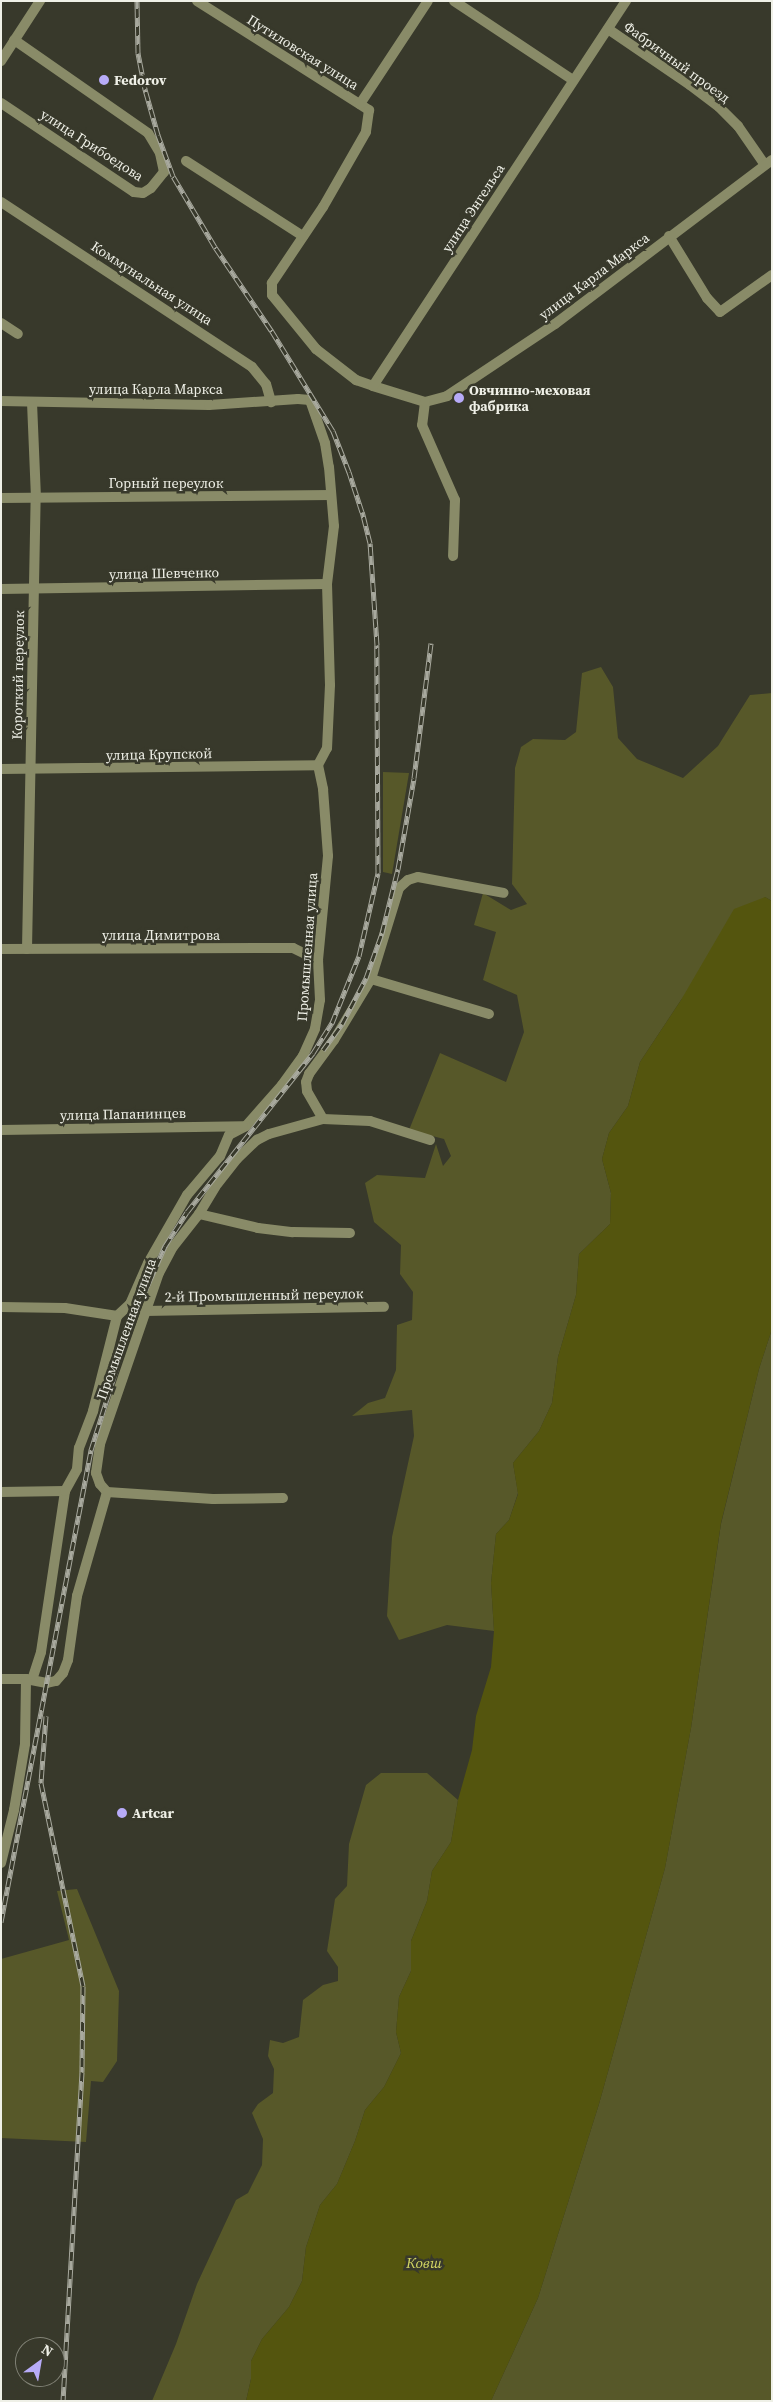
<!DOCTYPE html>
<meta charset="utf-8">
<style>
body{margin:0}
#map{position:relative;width:773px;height:2402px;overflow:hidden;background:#38392b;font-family:"Source Serif 4",serif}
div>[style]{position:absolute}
.green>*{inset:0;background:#575829}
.water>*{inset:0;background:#54550e}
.street>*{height:10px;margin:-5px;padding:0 5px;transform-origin:5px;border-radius:5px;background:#898b68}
.rail>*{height:5px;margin-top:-2.5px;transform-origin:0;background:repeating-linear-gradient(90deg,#38392b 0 9px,#a8a99e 0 18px);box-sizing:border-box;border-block:1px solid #a8a99e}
.dots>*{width:14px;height:14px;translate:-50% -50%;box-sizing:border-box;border:2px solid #38392b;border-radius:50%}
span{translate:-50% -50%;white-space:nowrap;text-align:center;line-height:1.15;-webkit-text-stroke:5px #38392b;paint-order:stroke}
.street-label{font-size:14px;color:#eff0e7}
.poi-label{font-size:14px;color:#eff0e7;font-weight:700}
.left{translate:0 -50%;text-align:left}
.water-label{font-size:15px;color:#d4d762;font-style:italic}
.frame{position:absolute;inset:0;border:2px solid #eff0e7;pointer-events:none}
.north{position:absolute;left:15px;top:2337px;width:50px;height:50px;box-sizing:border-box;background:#38392b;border:1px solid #818276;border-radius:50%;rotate:32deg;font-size:14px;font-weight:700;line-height:20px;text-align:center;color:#eff0e7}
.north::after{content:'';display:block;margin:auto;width:18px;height:22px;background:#b7abf8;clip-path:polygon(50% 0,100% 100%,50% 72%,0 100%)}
</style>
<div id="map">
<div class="green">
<div style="clip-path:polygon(601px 667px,613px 687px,618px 738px,637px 759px,683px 778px,718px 746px,750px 695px,772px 693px,772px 901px,765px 897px,681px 1000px,640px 1062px,628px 1106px,609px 1133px,602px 1159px,611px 1193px,610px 1224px,579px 1254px,576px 1295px,558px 1357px,552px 1403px,539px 1431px,513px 1463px,518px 1493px,509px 1520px,496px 1534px,491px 1583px,494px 1631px,447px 1625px,399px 1640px,387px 1616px,392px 1537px,414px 1436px,412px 1410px,352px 1416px,368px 1403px,385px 1398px,396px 1370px,397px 1325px,412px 1320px,413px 1292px,400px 1274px,401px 1245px,374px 1222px,365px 1183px,377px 1175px,425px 1178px,436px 1144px,443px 1166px,451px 1156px,444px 1139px,409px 1130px,440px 1053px,506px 1082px,524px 1032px,517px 995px,483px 980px,496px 932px,474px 925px,483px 893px,511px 910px,527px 904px,512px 884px,515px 768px,521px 747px,533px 739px,565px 740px,576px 732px,582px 673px)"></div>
<div style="clip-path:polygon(383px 772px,409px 773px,392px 874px,383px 872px)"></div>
<div style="clip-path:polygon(772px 1329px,772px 2401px,491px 2401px,538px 2298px,599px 2104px,665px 1868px,691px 1728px,721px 1524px,759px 1369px)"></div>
<div style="clip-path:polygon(381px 1773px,427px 1773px,458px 1800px,451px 1842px,432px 1871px,427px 1901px,411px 1941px,411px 1971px,399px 1997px,396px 2032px,401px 2053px,384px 2087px,365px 2110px,355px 2141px,337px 2184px,320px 2205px,306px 2247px,302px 2281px,289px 2307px,262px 2339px,251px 2361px,251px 2379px,246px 2401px,152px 2401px,176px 2344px,197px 2284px,236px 2200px,248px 2193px,262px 2165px,263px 2139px,252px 2113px,258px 2104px,273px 2093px,274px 2069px,268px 2056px,270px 2040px,283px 2043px,299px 2037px,303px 2000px,323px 1985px,338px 1981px,338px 1967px,327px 1951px,335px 1899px,347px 1886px,349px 1844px,366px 1785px)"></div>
<div style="clip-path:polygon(77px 1889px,119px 1991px,117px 2061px,103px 2082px,91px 2081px,86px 2142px,1px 2138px,1px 1959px,69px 1940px,57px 1891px)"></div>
</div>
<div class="water">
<div style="clip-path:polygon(765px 897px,772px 901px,772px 1329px,759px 1369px,721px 1523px,691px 1728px,665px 1868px,599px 2104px,538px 2298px,491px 2401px,246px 2401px,251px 2379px,251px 2361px,262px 2339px,289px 2307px,302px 2281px,306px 2247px,320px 2205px,337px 2184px,355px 2141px,365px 2110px,384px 2087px,401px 2053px,396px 2032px,399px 1997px,411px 1971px,411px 1941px,427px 1901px,432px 1871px,451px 1842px,458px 1800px,472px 1750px,476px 1716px,491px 1667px,494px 1631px,491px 1583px,496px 1534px,509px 1520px,518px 1494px,513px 1463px,539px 1431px,552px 1403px,558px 1357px,576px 1295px,579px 1254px,610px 1224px,611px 1193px,602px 1159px,609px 1133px,628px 1106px,640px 1062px,681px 1000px,734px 909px)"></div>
</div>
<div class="street">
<div style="left:197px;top:1px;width:204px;rotate:32.4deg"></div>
<div style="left:369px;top:110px;width:22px;rotate:98deg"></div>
<div style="left:366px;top:132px;width:86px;rotate:119.8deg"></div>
<div style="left:323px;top:207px;width:92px;rotate:123.9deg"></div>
<div style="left:272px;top:283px;width:12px;rotate:90deg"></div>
<div style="left:272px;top:295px;width:70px;rotate:50.8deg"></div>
<div style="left:316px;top:349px;width:51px;rotate:37.8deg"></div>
<div style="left:356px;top:380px;width:18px;rotate:19deg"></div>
<div style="left:454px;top:1px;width:143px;rotate:33.6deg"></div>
<div style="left:608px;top:29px;width:99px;rotate:34.3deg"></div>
<div style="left:690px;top:85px;width:36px;rotate:37deg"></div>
<div style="left:719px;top:107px;width:27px;rotate:45deg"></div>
<div style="left:738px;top:126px;width:47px;rotate:55.3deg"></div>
<div style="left:1px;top:61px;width:72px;rotate:-57deg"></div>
<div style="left:1px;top:103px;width:160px;rotate:33.8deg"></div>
<div style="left:134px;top:192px;width:9px;rotate:6deg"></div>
<div style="left:143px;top:193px;width:9px;rotate:-32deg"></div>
<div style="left:151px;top:188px;width:21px;rotate:-51deg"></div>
<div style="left:164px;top:172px;width:19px;rotate:-102deg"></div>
<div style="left:160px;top:153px;width:23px;rotate:-121deg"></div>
<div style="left:148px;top:133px;width:163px;rotate:-145.2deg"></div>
<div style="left:360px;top:104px;width:123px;rotate:-56.6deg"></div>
<div style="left:186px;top:161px;width:139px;rotate:32.7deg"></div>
<div style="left:1px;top:202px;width:300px;rotate:33.3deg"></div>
<div style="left:252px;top:367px;width:22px;rotate:51deg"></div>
<div style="left:266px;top:384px;width:19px;rotate:74deg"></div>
<div style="left:669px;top:236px;width:73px;rotate:58.5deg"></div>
<div style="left:707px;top:298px;width:19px;rotate:47deg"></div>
<div style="left:720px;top:312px;width:64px;rotate:-35.4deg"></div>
<div style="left:1px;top:323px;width:20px;rotate:33deg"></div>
<div style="left:1px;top:401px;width:208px;rotate:1.1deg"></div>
<div style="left:209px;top:405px;width:89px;rotate:-3.9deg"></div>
<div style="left:298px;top:399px;width:12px;rotate:5deg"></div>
<div style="left:310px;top:400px;width:46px;rotate:70.8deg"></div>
<div style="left:325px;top:443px;width:24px;rotate:81deg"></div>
<div style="left:329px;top:467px;width:59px;rotate:85.2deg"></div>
<div style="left:334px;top:526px;width:58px;rotate:96.9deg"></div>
<div style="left:327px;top:584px;width:101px;rotate:88.3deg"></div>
<div style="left:330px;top:685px;width:63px;rotate:92.7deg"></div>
<div style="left:327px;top:748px;width:19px;rotate:118deg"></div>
<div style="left:318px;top:765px;width:25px;rotate:78deg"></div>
<div style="left:323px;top:789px;width:67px;rotate:85.7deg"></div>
<div style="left:328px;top:856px;width:104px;rotate:95.5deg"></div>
<div style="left:318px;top:960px;width:40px;rotate:87.1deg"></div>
<div style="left:320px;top:1000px;width:29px;rotate:100deg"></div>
<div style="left:315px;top:1029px;width:30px;rotate:114deg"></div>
<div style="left:303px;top:1056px;width:36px;rotate:126deg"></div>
<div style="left:282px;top:1085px;width:55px;rotate:131.3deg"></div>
<div style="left:246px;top:1126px;width:19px;rotate:152deg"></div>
<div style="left:229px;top:1135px;width:23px;rotate:113deg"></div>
<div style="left:220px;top:1156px;width:51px;rotate:130.2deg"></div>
<div style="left:187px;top:1195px;width:78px;rotate:119.8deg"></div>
<div style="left:148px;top:1263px;width:45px;rotate:113.7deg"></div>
<div style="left:130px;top:1304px;width:18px;rotate:137deg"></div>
<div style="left:425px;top:402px;width:54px;rotate:-162.9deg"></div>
<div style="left:373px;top:386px;width:461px;rotate:-56.7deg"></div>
<div style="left:425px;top:402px;width:23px;rotate:-15deg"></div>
<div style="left:447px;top:396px;width:130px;rotate:-33.7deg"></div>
<div style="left:555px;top:324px;width:272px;rotate:-37.1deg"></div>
<div style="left:425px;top:402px;width:23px;rotate:97deg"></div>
<div style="left:422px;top:425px;width:82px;rotate:66.3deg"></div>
<div style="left:455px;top:500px;width:56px;rotate:92deg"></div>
<div style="left:1px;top:498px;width:330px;rotate:-0.5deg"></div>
<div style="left:1px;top:589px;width:326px;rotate:-0.9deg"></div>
<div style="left:1px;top:769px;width:317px;rotate:-0.7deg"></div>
<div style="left:1px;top:949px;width:292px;rotate:-0.2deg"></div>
<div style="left:293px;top:948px;width:28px;rotate:26deg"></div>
<div style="left:27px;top:949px;width:451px;rotate:-88.9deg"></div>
<div style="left:36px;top:498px;width:96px;rotate:-92.4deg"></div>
<div style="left:371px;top:979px;width:123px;rotate:16.5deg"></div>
<div style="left:323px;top:1119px;width:47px;rotate:2.4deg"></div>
<div style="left:370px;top:1121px;width:63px;rotate:17.6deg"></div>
<div style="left:1px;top:1130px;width:242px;rotate:-0.9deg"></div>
<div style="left:199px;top:1214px;width:61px;rotate:13.3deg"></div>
<div style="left:258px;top:1228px;width:35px;rotate:7deg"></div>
<div style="left:293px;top:1232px;width:57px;rotate:1deg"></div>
<div style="left:1px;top:1307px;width:64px;rotate:0.9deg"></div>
<div style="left:65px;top:1308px;width:53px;rotate:8.7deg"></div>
<div style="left:145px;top:1311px;width:239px;rotate:-1deg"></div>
<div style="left:1px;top:1492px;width:64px;rotate:-0.9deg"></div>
<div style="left:107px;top:1492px;width:11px;rotate:-131deg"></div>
<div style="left:100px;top:1484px;width:12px;rotate:-110deg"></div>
<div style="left:96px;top:1473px;width:29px;rotate:-82deg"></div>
<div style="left:100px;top:1444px;width:181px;rotate:-71deg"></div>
<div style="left:159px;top:1273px;width:30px;rotate:-62deg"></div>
<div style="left:173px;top:1247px;width:42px;rotate:-51.8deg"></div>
<div style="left:199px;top:1214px;width:31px;rotate:-59deg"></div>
<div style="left:215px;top:1187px;width:36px;rotate:-52deg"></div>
<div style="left:237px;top:1159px;width:28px;rotate:-44deg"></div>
<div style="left:257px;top:1140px;width:13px;rotate:-27deg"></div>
<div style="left:269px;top:1134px;width:56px;rotate:-15.5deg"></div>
<div style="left:323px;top:1119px;width:32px;rotate:-120deg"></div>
<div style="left:307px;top:1091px;width:9px;rotate:-96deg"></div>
<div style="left:306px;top:1082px;width:9px;rotate:-69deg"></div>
<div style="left:309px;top:1074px;width:42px;rotate:-53.7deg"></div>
<div style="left:334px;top:1040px;width:71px;rotate:-58.8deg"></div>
<div style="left:371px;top:979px;width:95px;rotate:-72.9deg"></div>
<div style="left:399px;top:888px;width:12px;rotate:-42deg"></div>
<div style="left:408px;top:880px;width:10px;rotate:-17deg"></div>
<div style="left:418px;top:877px;width:87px;rotate:10.5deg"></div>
<div style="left:107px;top:1492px;width:106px;rotate:3.8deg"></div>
<div style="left:213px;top:1499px;width:70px;rotate:-0.8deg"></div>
<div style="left:1px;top:1679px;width:25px"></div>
<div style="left:26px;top:1679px;width:21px;rotate:11deg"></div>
<div style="left:47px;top:1683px;width:9px;rotate:-13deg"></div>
<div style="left:56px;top:1681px;width:11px;rotate:-49deg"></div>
<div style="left:63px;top:1673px;width:14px;rotate:-69deg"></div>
<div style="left:68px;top:1660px;width:65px;rotate:-82deg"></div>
<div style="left:77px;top:1596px;width:108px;rotate:-73.9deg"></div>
<div style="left:32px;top:1680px;width:29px;rotate:-72deg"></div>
<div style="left:41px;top:1652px;width:163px;rotate:-81.5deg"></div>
<div style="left:65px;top:1491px;width:25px;rotate:-61deg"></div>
<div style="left:77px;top:1469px;width:21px;rotate:-85deg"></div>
<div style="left:79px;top:1448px;width:40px;rotate:-69deg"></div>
<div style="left:93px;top:1411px;width:98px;rotate:-75.8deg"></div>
<div style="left:1px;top:1863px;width:55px;rotate:-76.2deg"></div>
<div style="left:14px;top:1810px;width:67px;rotate:-80.5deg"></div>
<div style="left:25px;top:1744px;width:65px;rotate:-89.1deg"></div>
</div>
<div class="rail">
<div style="left:323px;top:1050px;width:32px;rotate:-54deg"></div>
<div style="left:342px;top:1024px;width:52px;rotate:-62.4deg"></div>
<div style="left:366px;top:978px;width:48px;rotate:-70.4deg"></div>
<div style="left:382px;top:933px;width:66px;rotate:-76deg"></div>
<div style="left:398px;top:869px;width:92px;rotate:-80deg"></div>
<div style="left:414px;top:778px;width:136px;rotate:-82.8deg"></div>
<div style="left:46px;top:1716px;width:67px;rotate:94.3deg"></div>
<div style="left:41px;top:1783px;width:207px;rotate:78.3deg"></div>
<div style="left:83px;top:1986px;width:86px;rotate:90.7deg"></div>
<div style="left:82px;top:2072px;width:330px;rotate:93.3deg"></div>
<div style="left:1px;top:1922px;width:481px;rotate:-79.2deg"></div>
<div style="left:91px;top:1450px;width:101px;rotate:-72.6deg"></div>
<div style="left:121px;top:1354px;width:40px;rotate:-71.1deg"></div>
<div style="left:134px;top:1316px;width:77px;rotate:-66.1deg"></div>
<div style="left:165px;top:1246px;width:40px;rotate:-57.1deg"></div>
<div style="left:187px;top:1212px;width:203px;rotate:-51.6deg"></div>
<div style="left:313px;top:1053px;width:36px;rotate:-58deg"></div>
<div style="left:332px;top:1023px;width:72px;rotate:-68.1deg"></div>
<div style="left:359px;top:956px;width:85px;rotate:-77.1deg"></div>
<div style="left:378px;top:873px;width:228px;rotate:-90.3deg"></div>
<div style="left:377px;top:645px;width:102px;rotate:-93.9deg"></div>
<div style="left:370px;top:543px;width:32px;rotate:-104deg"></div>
<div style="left:362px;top:512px;width:42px;rotate:-108deg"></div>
<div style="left:349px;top:472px;width:44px;rotate:-111.3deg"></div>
<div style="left:333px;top:431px;width:119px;rotate:-121.5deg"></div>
<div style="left:271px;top:330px;width:100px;rotate:-124deg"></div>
<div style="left:215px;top:247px;width:82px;rotate:-120.6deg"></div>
<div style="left:173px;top:176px;width:44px;rotate:-110.1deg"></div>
<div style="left:158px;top:135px;width:48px;rotate:-105.8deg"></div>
<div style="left:145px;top:89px;width:37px;rotate:-101deg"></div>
<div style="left:138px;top:53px;width:52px;rotate:-91.1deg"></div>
</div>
<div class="dots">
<div style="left:104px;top:80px;background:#b7abf8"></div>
<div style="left:459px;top:398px;background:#b7abf8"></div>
<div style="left:122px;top:1813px;background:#b7abf8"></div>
</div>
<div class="street-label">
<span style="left:303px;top:52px;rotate:32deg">Путиловская улица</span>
<span style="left:677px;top:62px;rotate:36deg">Фабричный проезд</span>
<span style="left:92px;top:145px;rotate:33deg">улица Грибоедова</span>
<span style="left:473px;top:208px;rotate:-57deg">улица Энгельса</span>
<span style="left:594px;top:276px;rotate:-37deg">улица Карла Маркса</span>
<span style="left:152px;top:283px;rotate:33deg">Коммунальная улица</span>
<span style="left:156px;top:389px">улица Карла Маркса</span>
<span style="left:166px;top:483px">Горный переулок</span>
<span style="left:164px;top:573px;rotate:-1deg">улица Шевченко</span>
<span style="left:18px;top:675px;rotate:-89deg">Короткий переулок</span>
<span style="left:159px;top:754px;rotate:-1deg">улица Крупской</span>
<span style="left:161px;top:935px">улица Димитрова</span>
<span style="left:307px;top:947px;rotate:-86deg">Промышленная улица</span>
<span style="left:123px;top:1114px;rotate:-1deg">улица Папанинцев</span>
<span style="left:264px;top:1295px;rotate:-1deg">2-й Промышленный переулок</span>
<span style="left:126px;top:1329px;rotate:-70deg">Промышленная улица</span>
</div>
<div class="poi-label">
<span class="left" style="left:114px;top:80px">Fedorov</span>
<span class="left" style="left:469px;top:398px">Овчинно-меховая<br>фабрика</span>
<span class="left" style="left:132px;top:1813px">Artcar</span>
</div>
<div class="water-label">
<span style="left:424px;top:2263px">Ковш</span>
</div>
<div class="frame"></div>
<div class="north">N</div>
</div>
